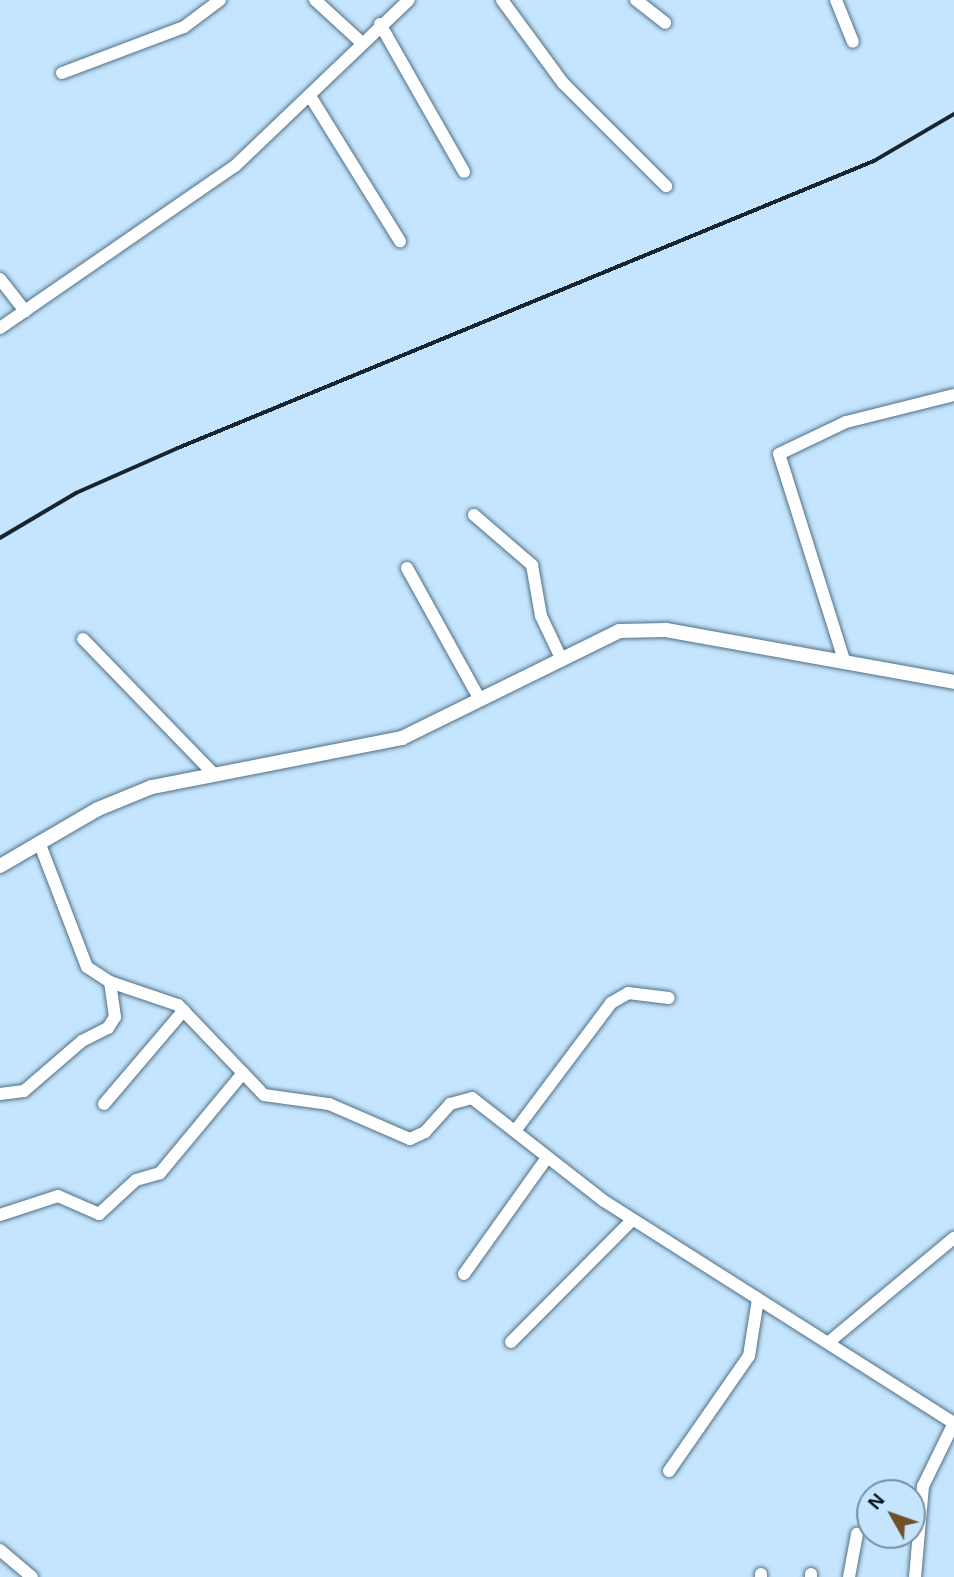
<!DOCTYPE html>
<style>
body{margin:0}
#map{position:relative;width:954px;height:1577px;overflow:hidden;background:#c4e5fd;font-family:Helvetica,sans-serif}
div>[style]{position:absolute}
.roads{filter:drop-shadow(0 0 2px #516f84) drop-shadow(0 0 2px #516f84)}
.minor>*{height:12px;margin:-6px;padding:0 6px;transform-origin:6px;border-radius:6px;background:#fff}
.tertiary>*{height:14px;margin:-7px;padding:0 7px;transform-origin:7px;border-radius:7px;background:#fff}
.rail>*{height:3.5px;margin:-1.75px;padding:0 1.75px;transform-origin:1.75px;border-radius:1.75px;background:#18252f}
span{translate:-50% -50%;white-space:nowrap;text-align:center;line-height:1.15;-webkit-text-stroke:5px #c4e5fd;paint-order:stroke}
.north{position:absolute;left:856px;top:1479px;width:70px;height:70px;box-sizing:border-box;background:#c4e5fd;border:2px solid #778fa1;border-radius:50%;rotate:310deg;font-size:19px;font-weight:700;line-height:28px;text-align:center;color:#040e16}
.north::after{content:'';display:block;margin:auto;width:24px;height:32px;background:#705126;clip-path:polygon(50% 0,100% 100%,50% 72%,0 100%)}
</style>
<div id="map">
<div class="roads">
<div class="minor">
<div style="left:315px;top:0;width:64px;rotate:42.5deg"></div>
<div style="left:502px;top:0;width:103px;rotate:53.7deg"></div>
<div style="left:563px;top:83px;width:146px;rotate:45deg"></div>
<div style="left:636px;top:0;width:37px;rotate:38deg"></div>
<div style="left:836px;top:0;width:45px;rotate:68deg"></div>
<div style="left:380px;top:24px;width:170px;rotate:60.4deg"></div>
<div style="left:62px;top:73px;width:130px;rotate:-20.7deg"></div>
<div style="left:184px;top:27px;width:45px;rotate:-36.9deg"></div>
<div style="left:310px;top:96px;width:171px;rotate:58.2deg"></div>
<div style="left:0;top:279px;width:41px;rotate:52deg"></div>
<div style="left:0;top:328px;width:285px;rotate:-34.6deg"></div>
<div style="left:235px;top:166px;width:240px;rotate:-43.7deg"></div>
<div style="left:474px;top:515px;width:77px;rotate:40.8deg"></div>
<div style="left:532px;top:565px;width:52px;rotate:80deg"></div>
<div style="left:541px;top:616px;width:44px;rotate:64.6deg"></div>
<div style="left:407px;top:568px;width:149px;rotate:61deg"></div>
<div style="left:83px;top:639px;width:187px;rotate:45.9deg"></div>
<div style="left:845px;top:663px;width:219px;rotate:-107.5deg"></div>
<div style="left:779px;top:454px;width:74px;rotate:-25.5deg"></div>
<div style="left:846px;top:422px;width:111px;rotate:-14deg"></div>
<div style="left:39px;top:842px;width:134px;rotate:69deg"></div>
<div style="left:87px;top:967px;width:27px;rotate:33deg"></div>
<div style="left:110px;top:982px;width:72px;rotate:18.7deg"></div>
<div style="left:178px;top:1005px;width:124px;rotate:46.3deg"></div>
<div style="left:264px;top:1095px;width:66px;rotate:7.9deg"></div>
<div style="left:329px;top:1104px;width:88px;rotate:23.4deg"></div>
<div style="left:410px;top:1139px;width:17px;rotate:-25deg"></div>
<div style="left:425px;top:1132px;width:38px;rotate:-48deg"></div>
<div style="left:450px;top:1104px;width:23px;rotate:-15deg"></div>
<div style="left:472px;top:1098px;width:167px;rotate:38deg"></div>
<div style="left:604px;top:1201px;width:414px;rotate:32.4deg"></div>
<div style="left:954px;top:1423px;width:70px;rotate:116.2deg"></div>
<div style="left:923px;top:1486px;width:91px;rotate:95deg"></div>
<div style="left:0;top:1094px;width:24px;rotate:-7deg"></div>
<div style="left:24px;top:1091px;width:77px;rotate:-40.8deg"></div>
<div style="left:82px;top:1041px;width:29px;rotate:-27deg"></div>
<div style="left:108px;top:1028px;width:13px;rotate:-58deg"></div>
<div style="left:115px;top:1017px;width:35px;rotate:-98deg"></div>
<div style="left:104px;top:1104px;width:123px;rotate:-49.6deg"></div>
<div style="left:515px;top:1131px;width:160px;rotate:-53.1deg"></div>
<div style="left:611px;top:1003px;width:20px;rotate:-30deg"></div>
<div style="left:628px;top:993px;width:41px;rotate:7deg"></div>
<div style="left:0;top:1215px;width:61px;rotate:-18.1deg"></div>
<div style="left:58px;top:1196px;width:45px;rotate:23.7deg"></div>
<div style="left:99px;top:1214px;width:50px;rotate:-42.6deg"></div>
<div style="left:136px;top:1180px;width:25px;rotate:-16deg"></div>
<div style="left:160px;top:1173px;width:130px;rotate:-50.3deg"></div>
<div style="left:464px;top:1274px;width:141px;rotate:-54.5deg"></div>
<div style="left:511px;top:1342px;width:172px;rotate:-45.2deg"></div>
<div style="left:829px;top:1342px;width:163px;rotate:-39.8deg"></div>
<div style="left:669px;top:1471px;width:140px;rotate:-55.2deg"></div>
<div style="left:749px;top:1356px;width:58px;rotate:-81deg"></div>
<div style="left:0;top:1550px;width:42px;rotate:40.2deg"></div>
<div style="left:761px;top:1577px;width:3px;rotate:-90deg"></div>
<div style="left:811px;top:1577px;width:3px;rotate:-90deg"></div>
<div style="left:849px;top:1577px;width:44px;rotate:-79.5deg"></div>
</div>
<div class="tertiary">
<div style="left:0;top:866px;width:113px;rotate:-30.2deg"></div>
<div style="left:98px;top:809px;width:58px;rotate:-22.2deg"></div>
<div style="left:152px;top:787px;width:255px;rotate:-11.1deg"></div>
<div style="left:402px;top:738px;width:242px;rotate:-26.2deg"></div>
<div style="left:619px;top:631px;width:47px;rotate:-1.2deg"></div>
<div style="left:666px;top:630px;width:293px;rotate:10.2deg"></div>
</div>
</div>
<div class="rail">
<div style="left:0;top:538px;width:88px;rotate:-30.6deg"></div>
<div style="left:76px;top:493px;width:111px;rotate:-23.8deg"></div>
<div style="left:178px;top:448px;width:753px;rotate:-22.41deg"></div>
<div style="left:874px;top:161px;width:93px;rotate:-30.4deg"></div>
</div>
<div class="north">N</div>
</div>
